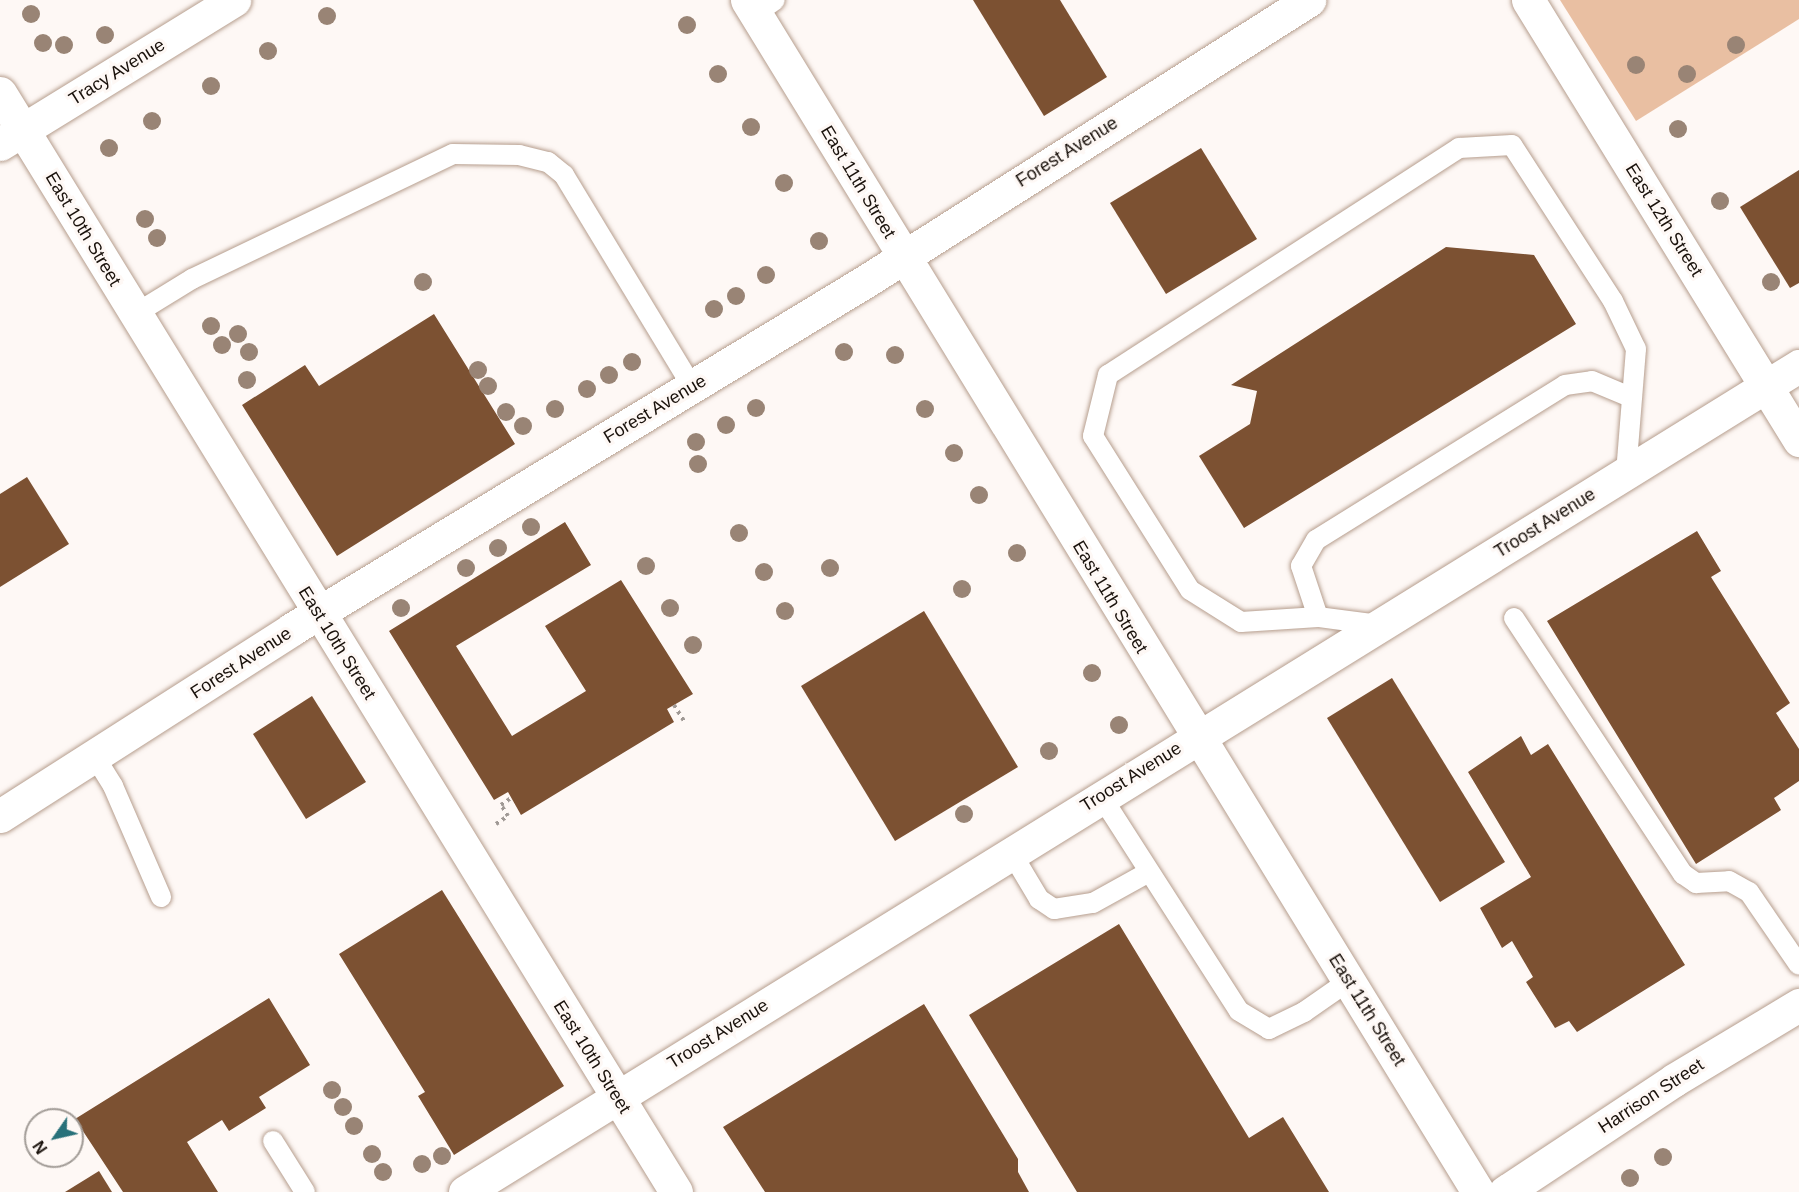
<!DOCTYPE html>
<style>
body{margin:0}
#map{position:relative;width:1799px;height:1192px;overflow:hidden;background:#fef8f5;font-family:Arial,sans-serif}
div>[style]{position:absolute}
.green>*{inset:0;background:#e9bfa2}
.building>*{inset:0;background:#7c5132}
.path>*{height:4px;margin-top:-2px;transform-origin:0;background:repeating-linear-gradient(90deg,#a09995 0 3px,transparent 0 7.5px)}
.roads{filter:drop-shadow(0 0 2px #b69e8e) drop-shadow(0 0 2px #b69e8e)}
.service>*{height:20px;margin:-10px;padding:0 10px;transform-origin:10px;border-radius:10px;background:#fff}
.minor>*{height:33px;margin:-16.5px;padding:0 16.5px;transform-origin:16.5px;border-radius:16.5px;background:#fff}
.tertiary>*{height:33px;margin:-16.5px;padding:0 16.5px;transform-origin:16.5px;border-radius:16.5px;background:#fff}
.secondary>*{height:33px;margin:-16.5px;padding:0 16.5px;transform-origin:16.5px;border-radius:16.5px;background:#fff}
.trees>*{width:18px;height:18px;margin:-9px;border-radius:50%;background:#998475}
span{translate:-50% -50%;white-space:nowrap;text-align:center;line-height:1.15;-webkit-text-stroke:6px #fef8f5;paint-order:stroke}
.street-label{font-size:18px;color:#19110b}
.north{position:absolute;left:24px;top:1108px;width:60px;height:60px;box-sizing:border-box;background:#fef8f5;border:2px solid #a29c97;border-radius:50%;rotate:236deg;font-size:16px;font-weight:700;line-height:24px;text-align:center;color:#19110b}
.north::after{content:'';display:block;margin:auto;width:21px;height:27px;background:#28717a;clip-path:polygon(50% 0,100% 100%,50% 72%,0 100%)}
</style>
<div id="map">
<div class="green">
<div style="clip-path:polygon(1560px 0,1799px 0,1799px 19px,1636px 121px)"></div>
</div>
<div class="building">
<div style="clip-path:polygon(973px 0,1060px 0,1107px 77px,1044px 116px)"></div>
<div style="clip-path:polygon(1201px 148px,1257px 239px,1166px 294px,1110px 203px)"></div>
<div style="clip-path:polygon(1799px 170px,1799px 283px,1790px 288px,1740px 207px)"></div>
<div style="clip-path:polygon(1446px 247px,1534px 255px,1576px 324px,1244px 528px,1199px 456px,1250px 424px,1257px 391px,1231px 385px)"></div>
<div style="clip-path:polygon(434px 314px,515px 444px,337px 556px,242px 405px,305px 365px,319px 386px)"></div>
<div style="clip-path:polygon(27px 477px,69px 544px,0 587px,0 494px)"></div>
<div style="clip-path:polygon(565px 522px,591px 565px,456px 646px,512px 736px,586px 691px,545px 626px,621px 580px,693px 694px,667px 709px,674px 722px,521px 815px,508px 792px,494px 800px,389px 631px)"></div>
<div style="clip-path:polygon(1697px 531px,1721px 571px,1711px 577px,1790px 703px,1776px 713px,1799px 749px,1799px 781px,1774px 798px,1781px 810px,1696px 864px,1547px 621px)"></div>
<div style="clip-path:polygon(924px 611px,1018px 767px,895px 841px,801px 686px)"></div>
<div style="clip-path:polygon(1392px 678px,1505px 862px,1440px 902px,1327px 718px)"></div>
<div style="clip-path:polygon(312px 696px,366px 782px,306px 819px,253px 734px)"></div>
<div style="clip-path:polygon(1521px 736px,1531px 755px,1548px 744px,1685px 965px,1577px 1032px,1569px 1021px,1555px 1028px,1526px 982px,1533px 977px,1512px 941px,1502px 948px,1480px 908px,1531px 877px,1468px 772px)"></div>
<div style="clip-path:polygon(442px 890px,564px 1086px,454px 1155px,418px 1096px,425px 1092px,339px 954px)"></div>
<div style="clip-path:polygon(1119px 924px,1249px 1138px,1283px 1117px,1329px 1192px,1077px 1192px,969px 1015px)"></div>
<div style="clip-path:polygon(269px 998px,310px 1065px,259px 1097px,266px 1108px,229px 1131px,222px 1120px,187px 1142px,218px 1192px,123px 1192px,75px 1119px)"></div>
<div style="clip-path:polygon(924px 1004px,1018px 1159px,1018px 1172px,1029px 1192px,765px 1192px,723px 1127px)"></div>
<div style="clip-path:polygon(99px 1171px,112px 1192px,65px 1192px)"></div>
</div>
<div class="path">
<div style="left:674px;top:705px;width:22px;rotate:58deg"></div>
<div style="left:496px;top:824px;width:14px;rotate:-34deg"></div>
<div style="left:508px;top:816px;width:13px;rotate:-122deg"></div>
<div style="left:501px;top:805px;width:12px;rotate:-35deg"></div>
</div>
<div class="roads">
<div class="service">
<div style="left:755px;top:14px;width:24px;rotate:-35deg"></div>
<div style="left:135px;top:314px;width:67px;rotate:-31.6deg"></div>
<div style="left:192px;top:279px;width:289px;rotate:-25.6deg"></div>
<div style="left:453px;top:154px;width:66px;rotate:0.9deg"></div>
<div style="left:519px;top:155px;width:30px;rotate:14deg"></div>
<div style="left:548px;top:162px;width:21px;rotate:39deg"></div>
<div style="left:564px;top:175px;width:247px;rotate:58.8deg"></div>
<div style="left:1318px;top:617px;width:54px;rotate:-108.4deg"></div>
<div style="left:1301px;top:566px;width:30px;rotate:-60deg"></div>
<div style="left:1316px;top:540px;width:293px;rotate:-31.9deg"></div>
<div style="left:1565px;top:385px;width:27px;rotate:-8deg"></div>
<div style="left:1592px;top:381px;width:41px;rotate:22.8deg"></div>
<div style="left:1514px;top:618px;width:307px;rotate:56.6deg"></div>
<div style="left:1683px;top:874px;width:16px;rotate:35deg"></div>
<div style="left:1696px;top:883px;width:33px;rotate:-3deg"></div>
<div style="left:1729px;top:881px;width:23px;rotate:29deg"></div>
<div style="left:1749px;top:892px;width:88px;rotate:55.6deg"></div>
<div style="left:1379px;top:625px;width:62px;rotate:-172.5deg"></div>
<div style="left:1318px;top:617px;width:77px;rotate:176.3deg"></div>
<div style="left:1241px;top:622px;width:60px;rotate:-147.9deg"></div>
<div style="left:1190px;top:590px;width:182px;rotate:-122.2deg"></div>
<div style="left:1093px;top:436px;width:63px;rotate:-76.2deg"></div>
<div style="left:1108px;top:375px;width:418px;rotate:-32.9deg"></div>
<div style="left:1459px;top:148px;width:53px;rotate:-3.2deg"></div>
<div style="left:1512px;top:145px;width:186px;rotate:57.1deg"></div>
<div style="left:1613px;top:301px;width:53px;rotate:64.4deg"></div>
<div style="left:1636px;top:349px;width:124px;rotate:94.6deg"></div>
<div style="left:95px;top:757px;width:34px;rotate:58deg"></div>
<div style="left:113px;top:786px;width:121px;rotate:66.6deg"></div>
<div style="left:1101px;top:796px;width:255px;rotate:57.3deg"></div>
<div style="left:1239px;top:1011px;width:35px;rotate:31deg"></div>
<div style="left:1269px;top:1029px;width:39px;rotate:-26deg"></div>
<div style="left:1304px;top:1012px;width:56px;rotate:-34.8deg"></div>
<div style="left:1011px;top:852px;width:55px;rotate:59.2deg"></div>
<div style="left:1039px;top:899px;width:18px;rotate:34deg"></div>
<div style="left:1054px;top:909px;width:39px;rotate:-9deg"></div>
<div style="left:1093px;top:903px;width:64px;rotate:-29deg"></div>
<div style="left:273px;top:1141px;width:60px;rotate:57.9deg"></div>
</div>
<div class="minor">
<div style="left:0;top:144px;width:275px;rotate:-31.6deg"></div>
<div style="left:0;top:816px;width:347px;rotate:-32.6deg"></div>
<div style="left:292px;top:629px;width:671px;rotate:-31.23deg"></div>
<div style="left:866px;top:281px;width:525px;rotate:-32.39deg"></div>
</div>
<div class="tertiary">
<div style="left:465px;top:1192px;width:1569px;rotate:-31.77deg"></div>
<div style="left:1505px;top:1192px;width:203px;rotate:-33.5deg"></div>
<div style="left:1674px;top:1080px;width:146px;rotate:-31deg"></div>
</div>
<div class="secondary">
<div style="left:747px;top:0;width:1398px;rotate:58.48deg"></div>
<div style="left:1528px;top:0;width:517px;rotate:58.37deg"></div>
<div style="left:0;top:93px;width:1290px;rotate:58.4deg"></div>
</div>
</div>
<div class="trees">
<div style="left:31px;top:14px"></div>
<div style="left:327px;top:16px"></div>
<div style="left:687px;top:25px"></div>
<div style="left:105px;top:35px"></div>
<div style="left:43px;top:43px"></div>
<div style="left:64px;top:45px"></div>
<div style="left:1736px;top:45px"></div>
<div style="left:268px;top:51px"></div>
<div style="left:1636px;top:65px"></div>
<div style="left:718px;top:74px"></div>
<div style="left:1687px;top:74px"></div>
<div style="left:211px;top:86px"></div>
<div style="left:152px;top:121px"></div>
<div style="left:751px;top:127px"></div>
<div style="left:1678px;top:129px"></div>
<div style="left:109px;top:148px"></div>
<div style="left:784px;top:183px"></div>
<div style="left:1720px;top:201px"></div>
<div style="left:145px;top:219px"></div>
<div style="left:157px;top:238px"></div>
<div style="left:819px;top:241px"></div>
<div style="left:766px;top:275px"></div>
<div style="left:423px;top:282px"></div>
<div style="left:1771px;top:282px"></div>
<div style="left:736px;top:296px"></div>
<div style="left:714px;top:309px"></div>
<div style="left:211px;top:326px"></div>
<div style="left:238px;top:334px"></div>
<div style="left:222px;top:345px"></div>
<div style="left:249px;top:352px"></div>
<div style="left:844px;top:352px"></div>
<div style="left:895px;top:355px"></div>
<div style="left:632px;top:362px"></div>
<div style="left:478px;top:370px"></div>
<div style="left:609px;top:375px"></div>
<div style="left:247px;top:380px"></div>
<div style="left:488px;top:386px"></div>
<div style="left:587px;top:389px"></div>
<div style="left:756px;top:408px"></div>
<div style="left:555px;top:409px"></div>
<div style="left:925px;top:409px"></div>
<div style="left:506px;top:412px"></div>
<div style="left:726px;top:425px"></div>
<div style="left:523px;top:426px"></div>
<div style="left:696px;top:442px"></div>
<div style="left:954px;top:453px"></div>
<div style="left:698px;top:464px"></div>
<div style="left:979px;top:495px"></div>
<div style="left:531px;top:527px"></div>
<div style="left:739px;top:533px"></div>
<div style="left:498px;top:548px"></div>
<div style="left:1017px;top:553px"></div>
<div style="left:646px;top:566px"></div>
<div style="left:466px;top:568px"></div>
<div style="left:830px;top:568px"></div>
<div style="left:764px;top:572px"></div>
<div style="left:962px;top:589px"></div>
<div style="left:401px;top:608px"></div>
<div style="left:670px;top:608px"></div>
<div style="left:785px;top:611px"></div>
<div style="left:693px;top:645px"></div>
<div style="left:1092px;top:673px"></div>
<div style="left:1119px;top:725px"></div>
<div style="left:1049px;top:751px"></div>
<div style="left:964px;top:814px"></div>
<div style="left:332px;top:1090px"></div>
<div style="left:343px;top:1107px"></div>
<div style="left:354px;top:1126px"></div>
<div style="left:372px;top:1154px"></div>
<div style="left:442px;top:1156px"></div>
<div style="left:1663px;top:1157px"></div>
<div style="left:422px;top:1164px"></div>
<div style="left:383px;top:1172px"></div>
<div style="left:1630px;top:1178px"></div>
</div>
<div class="street-label">
<span style="left:117px;top:72px;rotate:-32deg">Tracy Avenue</span>
<span style="left:1067px;top:152px;rotate:-32deg">Forest Avenue</span>
<span style="left:858px;top:182px;rotate:59deg">East 11th Street</span>
<span style="left:1664px;top:220px;rotate:58deg">East 12th Street</span>
<span style="left:83px;top:229px;rotate:59deg">East 10th Street</span>
<span style="left:655px;top:409px;rotate:-31deg">Forest Avenue</span>
<span style="left:1545px;top:523px;rotate:-32deg">Troost Avenue</span>
<span style="left:1110px;top:597px;rotate:59deg">East 11th Street</span>
<span style="left:337px;top:643px;rotate:58deg">East 10th Street</span>
<span style="left:241px;top:663px;rotate:-33deg">Forest Avenue</span>
<span style="left:1131px;top:777px;rotate:-32deg">Troost Avenue</span>
<span style="left:1367px;top:1010px;rotate:58deg">East 11th Street</span>
<span style="left:718px;top:1034px;rotate:-32deg">Troost Avenue</span>
<span style="left:592px;top:1057px;rotate:58deg">East 10th Street</span>
<span style="left:1651px;top:1096px;rotate:-33deg">Harrison Street</span>
</div>
<div class="north">N</div>
</div>
